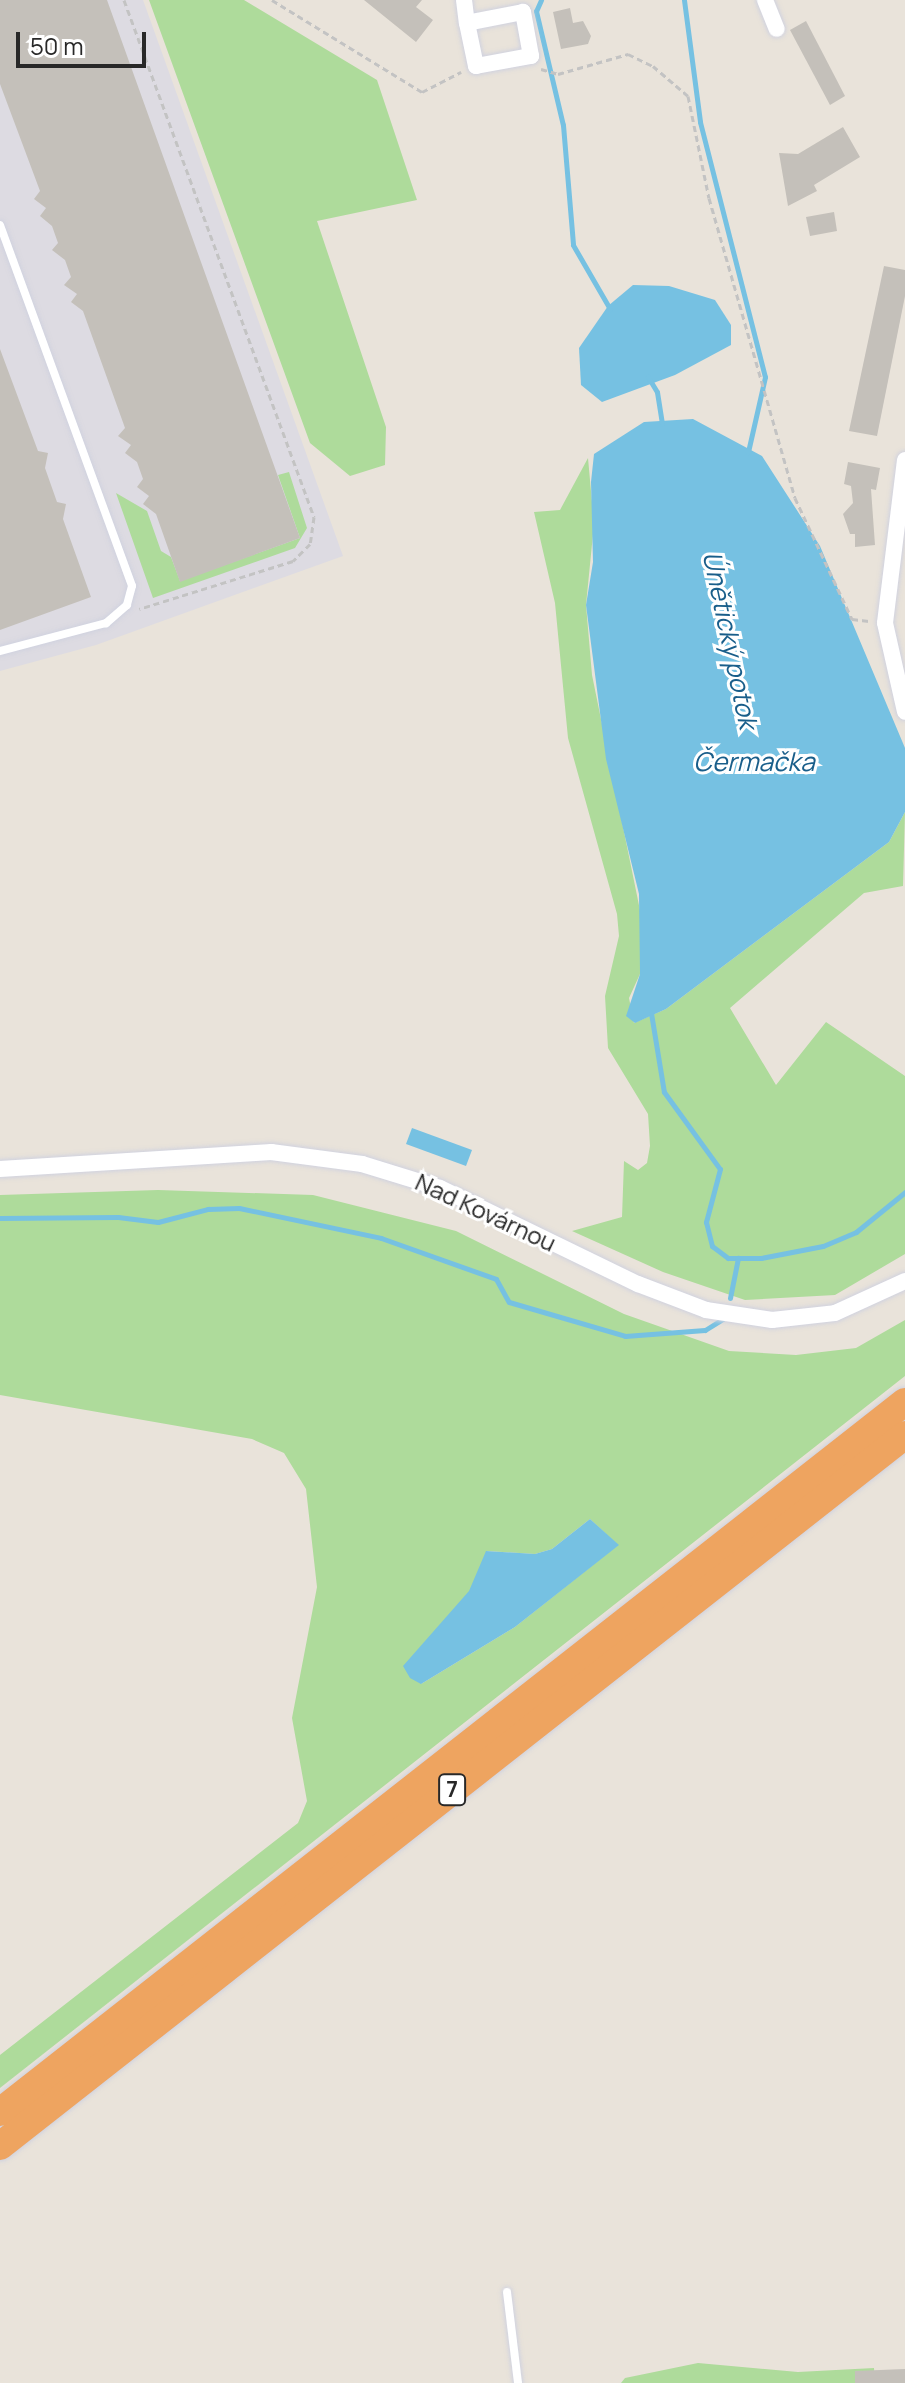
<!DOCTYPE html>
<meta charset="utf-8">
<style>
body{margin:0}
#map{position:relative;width:905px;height:2383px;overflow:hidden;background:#e9e3da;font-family:Manrope,sans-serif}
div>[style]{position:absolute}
.industrial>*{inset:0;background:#dddbe2}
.green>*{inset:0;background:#aedb9b}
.water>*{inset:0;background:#76c1e2}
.stream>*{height:5px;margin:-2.5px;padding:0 2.5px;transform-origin:2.5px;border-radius:2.5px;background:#76c1e2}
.building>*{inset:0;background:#c4c0ba}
.path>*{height:3px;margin-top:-1.5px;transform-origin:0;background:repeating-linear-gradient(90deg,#c3c3c3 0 6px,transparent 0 10px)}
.roads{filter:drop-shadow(0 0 2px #d0d2df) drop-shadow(0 0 2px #d0d2df)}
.lane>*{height:8px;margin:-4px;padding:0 4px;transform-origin:4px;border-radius:4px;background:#fff}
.street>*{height:16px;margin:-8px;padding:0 8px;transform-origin:8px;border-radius:8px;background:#fff}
.highway>*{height:28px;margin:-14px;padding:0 14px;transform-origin:14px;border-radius:14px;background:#eea460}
span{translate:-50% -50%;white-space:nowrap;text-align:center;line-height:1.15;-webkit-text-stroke:6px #fff;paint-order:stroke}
.shield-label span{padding:2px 6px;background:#fff;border:2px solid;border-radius:6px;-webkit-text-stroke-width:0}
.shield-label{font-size:22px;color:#282828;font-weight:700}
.street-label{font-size:24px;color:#282828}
.water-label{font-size:26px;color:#195e8a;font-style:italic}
.scale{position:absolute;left:16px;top:32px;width:130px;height:36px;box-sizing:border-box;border:4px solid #282828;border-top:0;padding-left:10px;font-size:24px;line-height:28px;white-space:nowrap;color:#282828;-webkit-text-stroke:6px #fff;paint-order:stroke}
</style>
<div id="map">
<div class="industrial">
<div style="clip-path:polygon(0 0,143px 0,343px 556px,96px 645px,0 671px)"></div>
</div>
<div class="green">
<div style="clip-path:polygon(149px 0,244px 0,377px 80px,417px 200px,317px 221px,386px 427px,385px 465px,350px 476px,310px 443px)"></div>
<div style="clip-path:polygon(588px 458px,594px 524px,586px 605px,592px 675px,642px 920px,640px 974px,629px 998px,634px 1023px,666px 1009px,889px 842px,905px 812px,903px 886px,864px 893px,730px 1008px,776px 1085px,826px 1022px,905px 1076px,905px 1254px,835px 1295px,745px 1300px,663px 1272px,572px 1231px,622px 1217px,624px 1161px,638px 1170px,647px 1163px,650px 1146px,648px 1114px,608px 1048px,605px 996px,619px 936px,617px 914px,568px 738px,555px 603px,534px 512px,560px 510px)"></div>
<div style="clip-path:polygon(289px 472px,307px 528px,295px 548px,153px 598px,116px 493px,147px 511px,161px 551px,171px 557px,180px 581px,300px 538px,278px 475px)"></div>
<div style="clip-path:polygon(evenodd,158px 1190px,313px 1195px,456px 1231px,624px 1314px,729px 1351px,796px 1355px,856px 1348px,905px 1320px,905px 1376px,0 2088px,0 2055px,298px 1823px,307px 1801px,292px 1718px,317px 1587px,306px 1489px,284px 1453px,252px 1439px,0 1395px,0 1195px,158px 1190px,590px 1519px,618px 1545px,515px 1627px,421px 1684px,481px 1572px,487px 1551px,535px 1554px,552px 1549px,590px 1519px)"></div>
<div style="clip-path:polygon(698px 2363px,798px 2372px,874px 2368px,875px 2383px,621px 2383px,625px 2378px)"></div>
</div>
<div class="water">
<div style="clip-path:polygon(633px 285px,669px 286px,715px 300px,731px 325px,731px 345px,675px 375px,602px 402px,581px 385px,579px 348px,608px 306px)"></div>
<div style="clip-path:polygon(693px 419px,762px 456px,820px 546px,905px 748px,905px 812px,889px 842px,666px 1009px,635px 1023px,626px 1016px,640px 974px,639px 894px,606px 759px,586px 605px,593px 562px,591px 482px,594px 454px,644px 422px)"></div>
<div style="clip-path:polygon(412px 1128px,472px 1150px,466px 1166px,406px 1144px)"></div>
<div style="clip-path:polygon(590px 1519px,619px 1545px,515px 1627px,421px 1684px,410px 1678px,403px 1666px,469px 1591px,486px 1551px,535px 1554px,552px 1549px)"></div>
</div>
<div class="stream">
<div style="left:541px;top:0;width:12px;rotate:114deg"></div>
<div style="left:536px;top:11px;width:117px;rotate:76.7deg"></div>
<div style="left:563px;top:125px;width:120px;rotate:85.2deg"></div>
<div style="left:573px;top:245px;width:74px;rotate:60deg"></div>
<div style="left:684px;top:0;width:123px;rotate:82.5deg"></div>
<div style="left:700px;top:122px;width:263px;rotate:75.7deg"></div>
<div style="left:765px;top:377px;width:77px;rotate:102.8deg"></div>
<div style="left:648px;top:377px;width:17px;rotate:59deg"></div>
<div style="left:657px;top:392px;width:32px;rotate:81deg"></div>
<div style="left:651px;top:1013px;width:80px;rotate:80.7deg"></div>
<div style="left:664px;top:1092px;width:95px;rotate:54deg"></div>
<div style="left:720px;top:1169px;width:55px;rotate:104.8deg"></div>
<div style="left:706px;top:1222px;width:25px;rotate:76deg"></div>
<div style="left:712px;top:1246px;width:20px;rotate:37deg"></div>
<div style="left:728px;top:1258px;width:33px"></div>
<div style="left:761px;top:1258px;width:63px;rotate:-11deg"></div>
<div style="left:823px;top:1246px;width:36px;rotate:-23deg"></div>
<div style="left:856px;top:1232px;width:63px;rotate:-39.2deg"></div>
<div style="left:0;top:1218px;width:118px;rotate:-0.5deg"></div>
<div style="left:118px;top:1217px;width:40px;rotate:7.1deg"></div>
<div style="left:158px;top:1222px;width:52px;rotate:-14.6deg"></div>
<div style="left:208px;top:1209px;width:31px;rotate:-2deg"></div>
<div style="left:239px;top:1208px;width:145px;rotate:11.9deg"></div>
<div style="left:381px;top:1238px;width:122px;rotate:19.6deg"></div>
<div style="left:496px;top:1279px;width:26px;rotate:61deg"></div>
<div style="left:509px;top:1302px;width:121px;rotate:16.3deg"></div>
<div style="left:625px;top:1336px;width:80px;rotate:-4.3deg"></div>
<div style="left:705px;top:1330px;width:22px;rotate:-32deg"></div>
<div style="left:730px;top:1298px;width:41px;rotate:-78.7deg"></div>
</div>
<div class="building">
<div style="clip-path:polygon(0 0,107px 0,300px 538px,180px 582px,156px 514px,143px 504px,149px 496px,137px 487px,143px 479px,137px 462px,125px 453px,131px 445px,118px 436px,125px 428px,83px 311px,71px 302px,77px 294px,64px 285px,71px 277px,65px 260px,52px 250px,58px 243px,52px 226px,40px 216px,46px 208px,34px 199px,40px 191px,0 84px)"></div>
<div style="clip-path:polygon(364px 0,422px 0,416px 7px,433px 20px,416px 42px)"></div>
<div style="clip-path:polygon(570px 8px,573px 23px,583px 21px,591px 36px,588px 44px,561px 49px,553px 12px)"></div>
<div style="clip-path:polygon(806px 21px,845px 96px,830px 105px,790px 30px)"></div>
<div style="clip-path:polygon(843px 127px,860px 157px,814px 185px,817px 191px,788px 206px,779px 153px,798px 154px)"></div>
<div style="clip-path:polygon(834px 212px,837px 231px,810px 236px,806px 217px)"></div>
<div style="clip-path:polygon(884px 266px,905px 270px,905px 296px,877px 436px,849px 431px)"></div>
<div style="clip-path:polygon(0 349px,38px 451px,48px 453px,45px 468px,57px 502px,66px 504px,63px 519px,91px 597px,0 630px)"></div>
<div style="clip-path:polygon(848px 462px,880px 468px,876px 490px,871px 489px,875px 545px,855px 547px,855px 534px,850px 534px,843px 514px,853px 503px,851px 486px,844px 484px)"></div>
<div style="clip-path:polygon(905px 2369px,905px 2383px,855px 2383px,855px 2371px)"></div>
</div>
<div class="path">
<div style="left:124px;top:0;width:551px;rotate:69.82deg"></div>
<div style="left:314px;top:517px;width:27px;rotate:98deg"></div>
<div style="left:310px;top:544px;width:24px;rotate:135deg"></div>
<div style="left:293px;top:561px;width:161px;rotate:162.7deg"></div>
<div style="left:272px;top:0;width:176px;rotate:31.5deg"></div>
<div style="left:422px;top:92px;width:44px;rotate:-27.1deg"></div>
<div style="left:541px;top:69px;width:18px;rotate:16deg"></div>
<div style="left:558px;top:74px;width:73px;rotate:-15.9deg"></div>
<div style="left:628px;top:54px;width:28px;rotate:26deg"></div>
<div style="left:653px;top:66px;width:46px;rotate:40.6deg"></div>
<div style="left:688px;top:96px;width:104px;rotate:78.4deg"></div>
<div style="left:709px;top:198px;width:312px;rotate:74deg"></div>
<div style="left:795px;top:498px;width:134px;rotate:64.8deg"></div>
<div style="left:852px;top:619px;width:17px;rotate:7deg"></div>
</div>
<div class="roads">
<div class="lane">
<div style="left:0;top:225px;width:384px;rotate:69.9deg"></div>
<div style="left:132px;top:586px;width:20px;rotate:105deg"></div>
<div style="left:127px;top:605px;width:28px;rotate:139deg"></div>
<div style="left:106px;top:623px;width:110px;rotate:165.2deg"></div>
<div style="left:507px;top:2292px;width:92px;rotate:83.1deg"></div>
</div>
<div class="street">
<div style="left:464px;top:0;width:23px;rotate:83deg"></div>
<div style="left:467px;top:23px;width:44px;rotate:78.2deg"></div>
<div style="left:476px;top:66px;width:56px;rotate:-10.3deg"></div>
<div style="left:531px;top:56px;width:45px;rotate:-100.3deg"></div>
<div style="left:523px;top:12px;width:57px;rotate:168.9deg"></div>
<div style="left:765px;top:0;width:31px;rotate:68deg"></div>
<div style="left:905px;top:460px;width:164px;rotate:97deg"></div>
<div style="left:885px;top:623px;width:91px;rotate:77.3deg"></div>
<div style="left:0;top:1169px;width:272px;rotate:-3.6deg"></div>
<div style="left:271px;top:1152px;width:92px;rotate:7.5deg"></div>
<div style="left:362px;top:1164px;width:82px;rotate:17.1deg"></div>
<div style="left:440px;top:1188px;width:220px;rotate:25.9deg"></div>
<div style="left:638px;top:1284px;width:73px;rotate:20.9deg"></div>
<div style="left:706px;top:1310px;width:67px;rotate:8.6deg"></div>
<div style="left:772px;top:1320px;width:63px;rotate:-6.3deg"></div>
<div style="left:835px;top:1313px;width:77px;rotate:-24.6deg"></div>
</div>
<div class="highway">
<div style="left:0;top:2112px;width:1150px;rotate:-38.12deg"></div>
<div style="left:0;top:2146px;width:1151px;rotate:-38.15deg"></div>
</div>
</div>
<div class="shield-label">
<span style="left:452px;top:1790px">7</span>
</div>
<div class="street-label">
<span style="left:486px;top:1212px;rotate:25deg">Nad Kovárnou</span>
</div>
<div class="water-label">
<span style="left:730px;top:640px;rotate:78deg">Únětický potok</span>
<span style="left:754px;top:762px">Čermačka</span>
</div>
<div class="scale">50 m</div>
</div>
